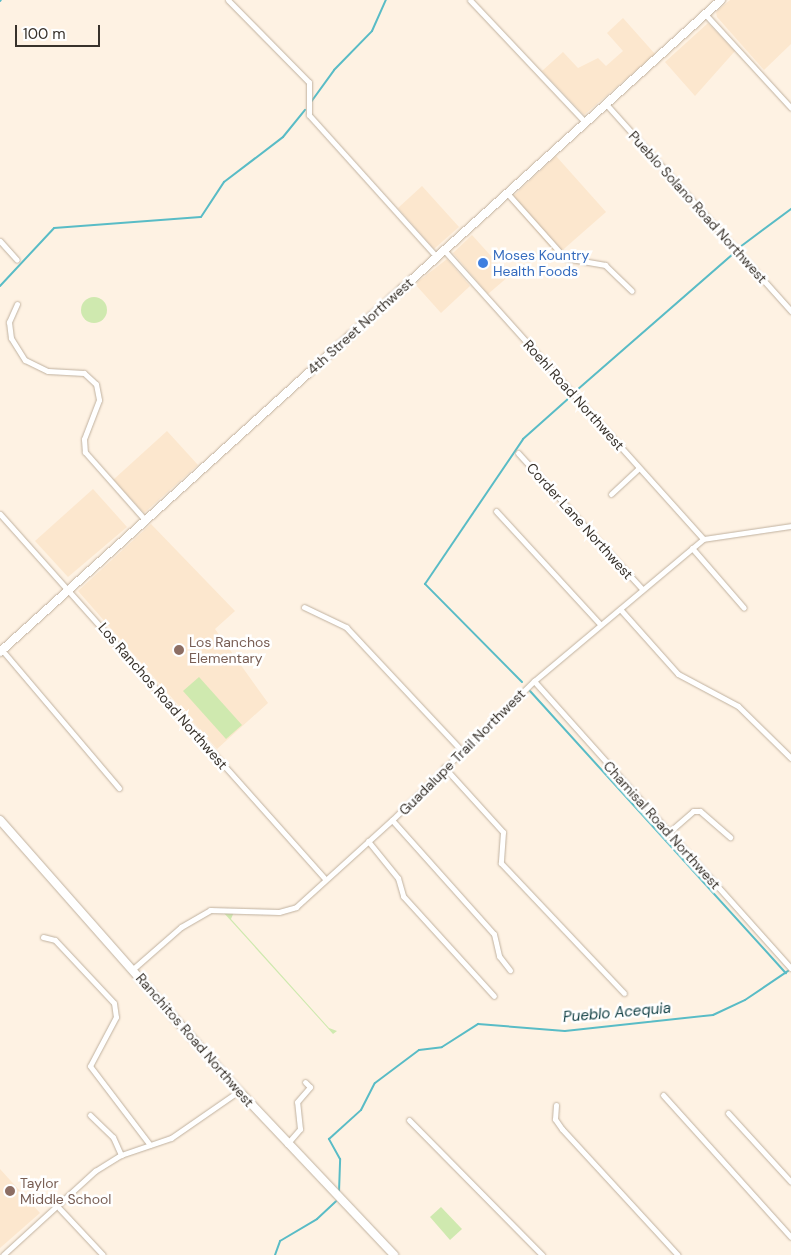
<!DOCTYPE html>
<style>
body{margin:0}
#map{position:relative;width:791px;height:1255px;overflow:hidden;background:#fef2e3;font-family:"DM Sans",sans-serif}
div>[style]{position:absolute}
.built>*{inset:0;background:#fce7ce}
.green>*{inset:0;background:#cfe9af}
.round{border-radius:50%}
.stream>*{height:2px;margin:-1px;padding:0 1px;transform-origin:1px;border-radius:1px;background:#59bcc6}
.roads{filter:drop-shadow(0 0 1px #c0b19f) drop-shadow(0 0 1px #c0b19f)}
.street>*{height:5px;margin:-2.5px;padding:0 2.5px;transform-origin:2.5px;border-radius:2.5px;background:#fff}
.secondary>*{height:8px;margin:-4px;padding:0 4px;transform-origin:4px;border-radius:4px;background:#fff}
.dots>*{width:14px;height:14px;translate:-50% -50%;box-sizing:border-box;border:2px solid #fff;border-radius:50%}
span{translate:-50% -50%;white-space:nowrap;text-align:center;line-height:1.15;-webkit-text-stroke:5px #fff;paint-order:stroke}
.street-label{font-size:14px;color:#38322b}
.shop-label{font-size:14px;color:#366cbe}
.left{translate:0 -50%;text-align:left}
.education-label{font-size:14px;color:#785e54}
.water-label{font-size:15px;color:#0e3d42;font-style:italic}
.scale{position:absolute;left:15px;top:25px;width:85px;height:22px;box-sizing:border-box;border:2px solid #38322b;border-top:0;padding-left:6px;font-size:15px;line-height:18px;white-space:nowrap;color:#38322b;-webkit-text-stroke:4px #fff;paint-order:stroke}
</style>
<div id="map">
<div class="built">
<div style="clip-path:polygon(730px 0,791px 0,791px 44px,764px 70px,717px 17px,716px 12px)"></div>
<div style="clip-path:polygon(623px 18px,655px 54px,584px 115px,542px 71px,563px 52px,578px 68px,598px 58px,606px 66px,623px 51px,607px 33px)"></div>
<div style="clip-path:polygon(708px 23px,735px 51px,695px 96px,665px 62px)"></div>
<div style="clip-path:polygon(556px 156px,606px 212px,557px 255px,509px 200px)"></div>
<div style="clip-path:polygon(422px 186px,459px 227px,434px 249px,398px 208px)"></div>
<div style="clip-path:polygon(472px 235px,509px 276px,488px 294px,453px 253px)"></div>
<div style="clip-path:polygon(447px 259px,470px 286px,441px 313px,415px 284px)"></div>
<div style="clip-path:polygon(167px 431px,198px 465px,144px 513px,113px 480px)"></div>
<div style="clip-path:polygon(93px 489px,127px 527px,68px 577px,35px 541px)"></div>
<div style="clip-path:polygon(151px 524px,235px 611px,215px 629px,268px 703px,217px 749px,78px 591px)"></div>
<div style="clip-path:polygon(0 1169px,40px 1213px,0 1248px)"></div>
</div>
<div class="green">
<div class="round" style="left:81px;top:297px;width:26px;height:26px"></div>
<div style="clip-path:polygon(199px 677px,242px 725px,226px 739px,183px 691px)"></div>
<div style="clip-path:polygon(223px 912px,234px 912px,231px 919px,329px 1028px,337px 1031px,333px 1034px)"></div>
<div style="clip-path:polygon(441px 1207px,462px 1229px,450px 1240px,430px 1217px)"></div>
</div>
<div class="stream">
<div style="left:0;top:1px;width:1px;rotate:-45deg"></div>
<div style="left:311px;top:102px;width:39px;rotate:-54deg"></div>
<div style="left:334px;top:70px;width:54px;rotate:-45.7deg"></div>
<div style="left:372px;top:31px;width:34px;rotate:-66deg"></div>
<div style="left:740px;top:247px;width:64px;rotate:-36.7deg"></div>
<div style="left:0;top:286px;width:79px;rotate:-47deg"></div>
<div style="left:54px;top:228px;width:147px;rotate:-4.3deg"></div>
<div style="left:201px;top:217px;width:42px;rotate:-56.7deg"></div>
<div style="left:224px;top:182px;width:74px;rotate:-37.3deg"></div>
<div style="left:283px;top:137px;width:35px;rotate:-51deg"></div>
<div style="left:577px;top:390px;width:207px;rotate:-41.1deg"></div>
<div style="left:522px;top:682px;width:138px;rotate:-134.7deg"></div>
<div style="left:425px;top:584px;width:175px;rotate:-55.9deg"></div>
<div style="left:523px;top:439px;width:62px;rotate:-41.7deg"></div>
<div style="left:530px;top:691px;width:381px;rotate:47.8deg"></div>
<div style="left:339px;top:1192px;width:33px;rotate:-88deg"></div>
<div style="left:340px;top:1159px;width:23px;rotate:-119deg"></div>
<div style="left:329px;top:1139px;width:43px;rotate:-42.2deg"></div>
<div style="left:361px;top:1110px;width:30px;rotate:-63deg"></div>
<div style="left:375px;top:1083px;width:55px;rotate:-36.9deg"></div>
<div style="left:419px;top:1050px;width:23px;rotate:-7deg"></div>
<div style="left:442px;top:1047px;width:43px;rotate:-32.6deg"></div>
<div style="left:478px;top:1024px;width:87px;rotate:4.6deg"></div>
<div style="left:565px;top:1031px;width:149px;rotate:-6.2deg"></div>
<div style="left:713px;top:1015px;width:35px;rotate:-25deg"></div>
<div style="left:745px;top:1000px;width:52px;rotate:-34deg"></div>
<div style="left:275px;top:1255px;width:15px;rotate:-70deg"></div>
<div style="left:280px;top:1241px;width:43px;rotate:-30.7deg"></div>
<div style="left:317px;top:1219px;width:26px;rotate:-43deg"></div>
</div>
<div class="roads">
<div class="street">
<div style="left:228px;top:0;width:115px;rotate:45.4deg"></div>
<div style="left:309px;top:82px;width:33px;rotate:90deg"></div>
<div style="left:309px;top:115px;width:191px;rotate:48deg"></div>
<div style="left:470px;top:0;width:168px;rotate:46.7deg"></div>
<div style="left:705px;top:14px;width:127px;rotate:47.5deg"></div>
<div style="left:606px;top:104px;width:278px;rotate:48.2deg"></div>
<div style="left:507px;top:193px;width:87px;rotate:48.3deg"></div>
<div style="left:565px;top:258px;width:41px;rotate:9.9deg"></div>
<div style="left:605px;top:265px;width:37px;rotate:44deg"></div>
<div style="left:0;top:241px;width:25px;rotate:48deg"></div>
<div style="left:444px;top:250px;width:388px;rotate:48.1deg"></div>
<div style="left:17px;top:304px;width:20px;rotate:114deg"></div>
<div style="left:9px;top:322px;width:16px;rotate:83deg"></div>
<div style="left:11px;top:338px;width:26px;rotate:58deg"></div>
<div style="left:25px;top:360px;width:25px;rotate:26deg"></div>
<div style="left:48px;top:371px;width:36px;rotate:3deg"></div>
<div style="left:84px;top:373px;width:16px;rotate:43deg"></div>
<div style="left:96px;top:384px;width:16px;rotate:79deg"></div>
<div style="left:99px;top:400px;width:42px;rotate:111deg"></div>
<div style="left:84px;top:439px;width:13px;rotate:86deg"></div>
<div style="left:85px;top:452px;width:92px;rotate:48.5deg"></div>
<div style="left:518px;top:453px;width:184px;rotate:47.6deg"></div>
<div style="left:611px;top:494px;width:38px;rotate:-43deg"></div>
<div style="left:496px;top:511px;width:154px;rotate:47.4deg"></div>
<div style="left:0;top:514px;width:487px;rotate:48.3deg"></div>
<div style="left:692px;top:548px;width:79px;rotate:49.1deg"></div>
<div style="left:304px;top:607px;width:47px;rotate:25.5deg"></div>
<div style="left:346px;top:627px;width:168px;rotate:46.9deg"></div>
<div style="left:620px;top:609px;width:87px;rotate:48.3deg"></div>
<div style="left:678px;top:674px;width:68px;rotate:28.1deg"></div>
<div style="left:738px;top:706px;width:74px;rotate:44.5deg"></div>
<div style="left:2px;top:650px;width:181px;rotate:49.7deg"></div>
<div style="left:534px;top:681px;width:385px;rotate:48.2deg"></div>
<div style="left:444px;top:767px;width:88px;rotate:47.8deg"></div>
<div style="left:503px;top:832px;width:31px;rotate:94deg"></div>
<div style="left:501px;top:863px;width:179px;rotate:46.6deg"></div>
<div style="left:392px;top:820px;width:153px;rotate:48.2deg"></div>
<div style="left:494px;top:934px;width:23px;rotate:77deg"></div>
<div style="left:499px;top:956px;width:18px;rotate:52deg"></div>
<div style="left:668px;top:833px;width:33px;rotate:-41deg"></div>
<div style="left:693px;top:811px;width:7px"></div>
<div style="left:700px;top:811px;width:40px;rotate:41deg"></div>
<div style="left:368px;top:841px;width:48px;rotate:51deg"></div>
<div style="left:398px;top:878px;width:19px;rotate:74deg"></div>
<div style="left:403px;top:896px;width:135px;rotate:47.7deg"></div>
<div style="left:43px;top:937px;width:12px;rotate:14deg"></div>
<div style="left:55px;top:940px;width:86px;rotate:46.9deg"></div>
<div style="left:114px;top:1003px;width:14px;rotate:82deg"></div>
<div style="left:116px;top:1017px;width:55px;rotate:118deg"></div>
<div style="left:90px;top:1066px;width:99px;rotate:52.8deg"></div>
<div style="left:133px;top:969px;width:64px;rotate:-41.2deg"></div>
<div style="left:181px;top:927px;width:34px;rotate:-30deg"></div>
<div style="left:210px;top:910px;width:69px;rotate:1.7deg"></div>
<div style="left:279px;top:912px;width:18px;rotate:-16deg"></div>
<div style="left:296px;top:907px;width:130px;rotate:-42.2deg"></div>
<div style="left:392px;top:820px;width:199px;rotate:-44.4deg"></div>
<div style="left:534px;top:681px;width:221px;rotate:-40deg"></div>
<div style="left:703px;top:539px;width:89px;rotate:-8.4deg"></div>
<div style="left:663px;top:1095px;width:191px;rotate:48deg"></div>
<div style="left:556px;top:1105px;width:14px;rotate:94deg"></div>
<div style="left:555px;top:1119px;width:12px;rotate:55deg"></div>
<div style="left:562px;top:1129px;width:171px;rotate:47.4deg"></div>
<div style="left:728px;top:1113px;width:93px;rotate:47.6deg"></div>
<div style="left:90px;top:1115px;width:32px;rotate:44deg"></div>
<div style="left:113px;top:1137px;width:20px;rotate:66deg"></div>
<div style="left:409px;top:1120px;width:190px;rotate:45.4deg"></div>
<div style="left:287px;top:1144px;width:20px;rotate:-49deg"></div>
<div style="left:300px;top:1129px;width:27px;rotate:-96deg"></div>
<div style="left:297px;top:1102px;width:20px;rotate:-49deg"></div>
<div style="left:310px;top:1087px;width:7px;rotate:-135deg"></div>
<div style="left:59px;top:1208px;width:64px;rotate:46.9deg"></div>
<div style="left:3px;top:1255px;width:125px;rotate:-42.4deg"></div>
<div style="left:95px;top:1171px;width:31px;rotate:-32deg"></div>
<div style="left:121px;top:1155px;width:53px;rotate:-18.8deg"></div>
<div style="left:171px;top:1138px;width:83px;rotate:-34.7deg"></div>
</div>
<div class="secondary">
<div style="left:0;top:652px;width:972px;rotate:-42.12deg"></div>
<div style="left:0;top:820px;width:361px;rotate:48.6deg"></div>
<div style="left:239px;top:1091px;width:226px;rotate:46.6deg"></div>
</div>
</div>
<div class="dots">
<div style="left:483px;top:263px;background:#3f7fe0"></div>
<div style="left:179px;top:650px;background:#8d6e63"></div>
<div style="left:10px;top:1191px;background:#8d6e63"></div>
</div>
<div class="street-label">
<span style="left:698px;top:207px;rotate:48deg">Pueblo Solano Road Northwest</span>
<span style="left:360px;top:326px;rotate:-42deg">4th Street Northwest</span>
<span style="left:574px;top:395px;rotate:48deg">Roehl Road Northwest</span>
<span style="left:580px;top:521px;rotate:48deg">Corder Lane Northwest</span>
<span style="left:163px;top:696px;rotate:49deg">Los Ranchos Road Northwest</span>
<span style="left:462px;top:752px;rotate:-45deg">Guadalupe Trail Northwest</span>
<span style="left:662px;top:825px;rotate:48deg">Chamisal Road Northwest</span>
<span style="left:195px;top:1040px;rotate:49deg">Ranchitos Road Northwest</span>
</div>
<div class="shop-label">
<span class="left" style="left:493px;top:263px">Moses Kountry<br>Health Foods</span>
</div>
<div class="education-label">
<span class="left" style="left:189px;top:650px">Los Ranchos<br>Elementary</span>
<span class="left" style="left:20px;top:1191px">Taylor<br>Middle School</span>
</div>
<div class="water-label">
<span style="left:617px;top:1013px;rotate:-5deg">Pueblo Acequia</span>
</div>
<div class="scale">100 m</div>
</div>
